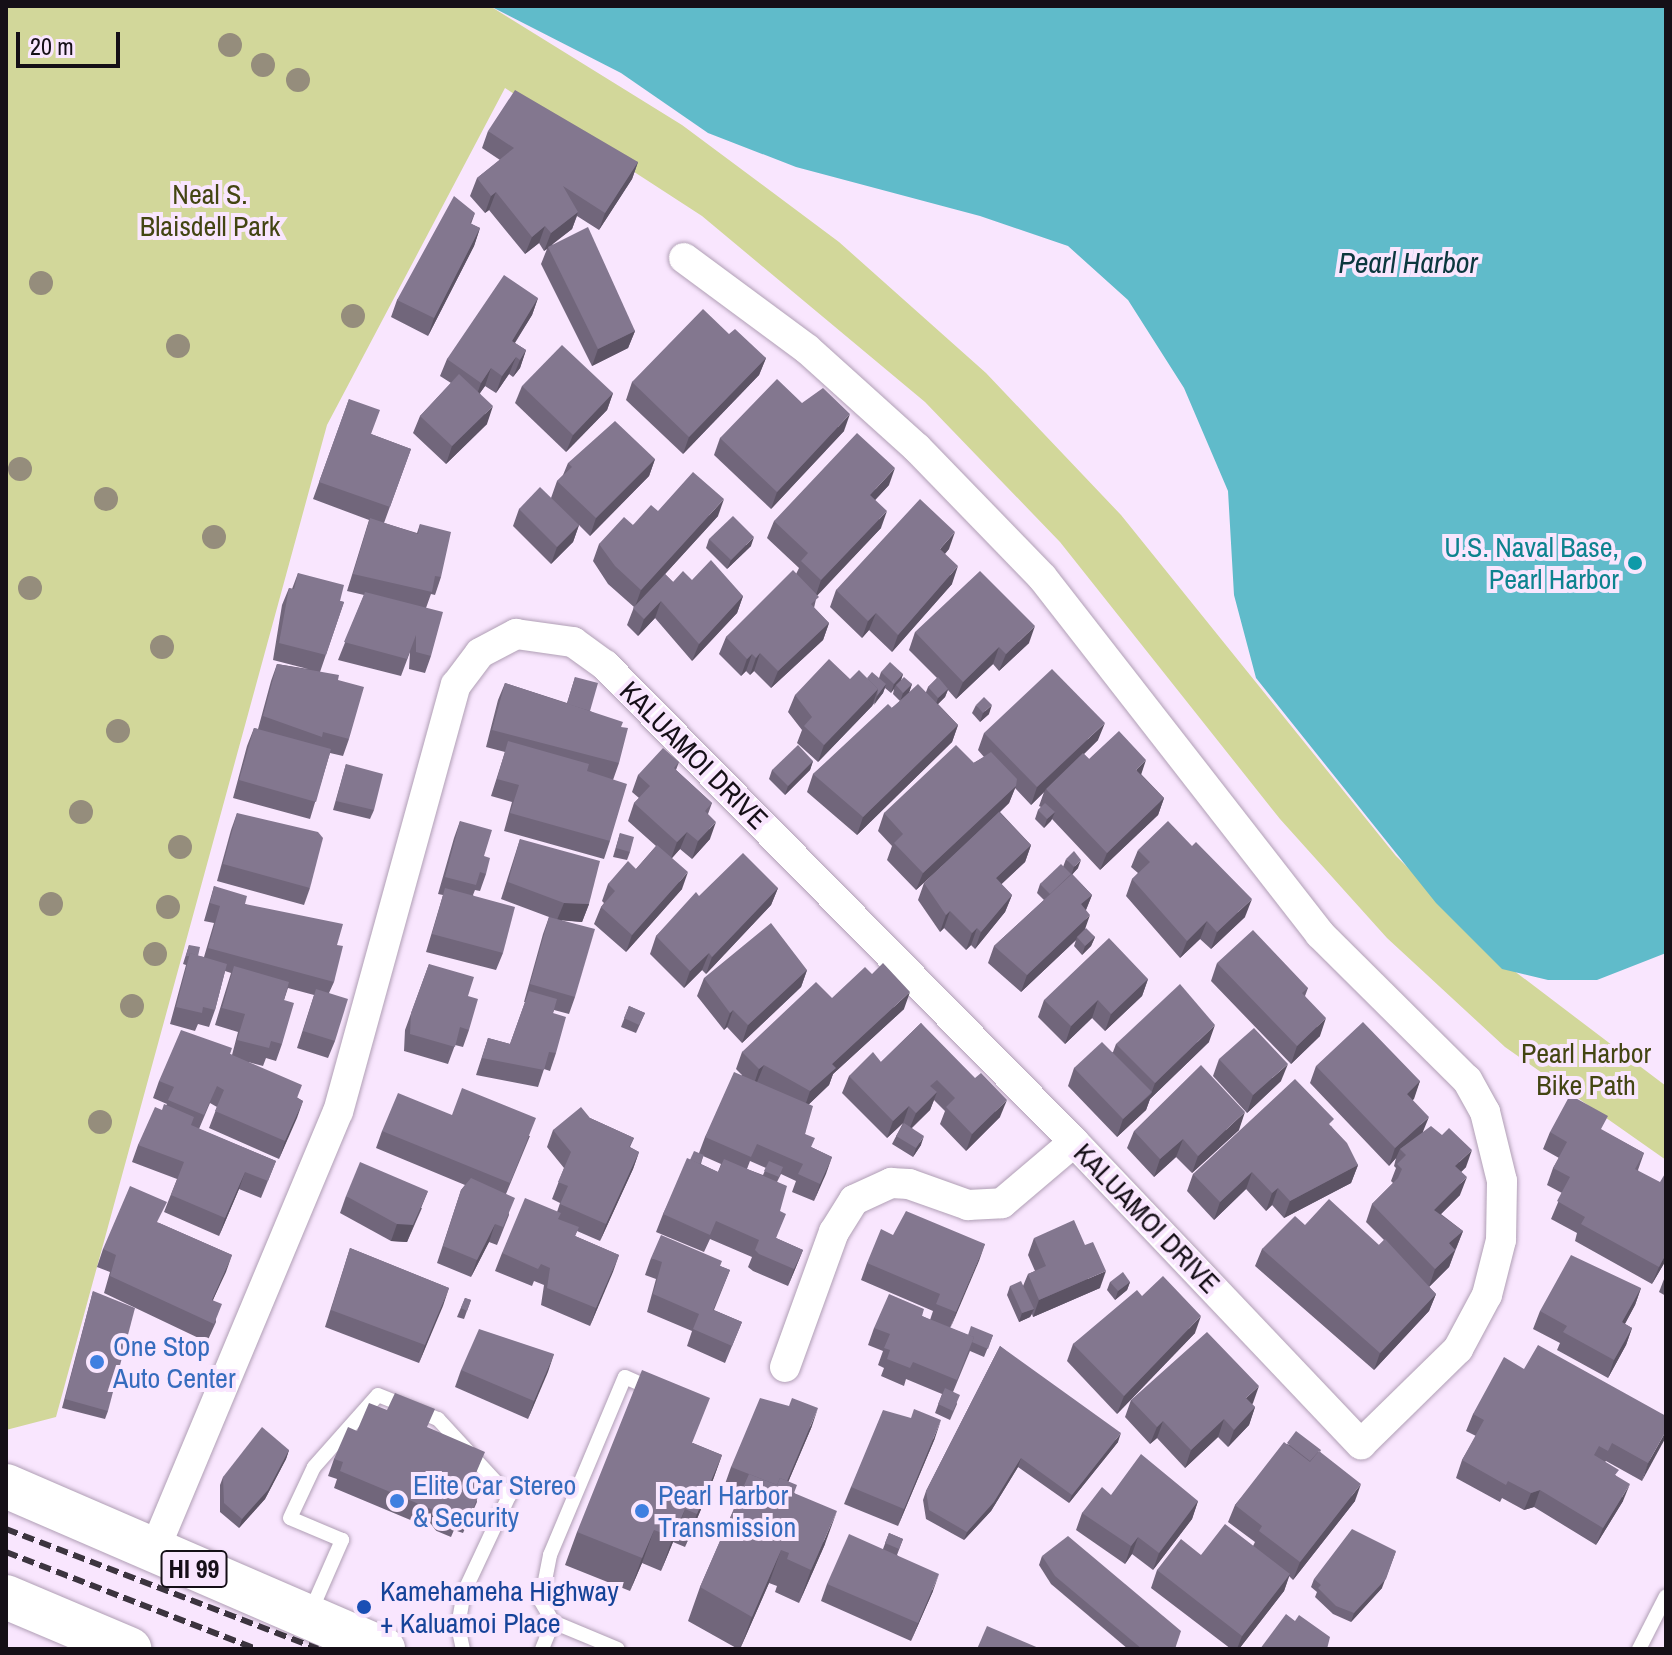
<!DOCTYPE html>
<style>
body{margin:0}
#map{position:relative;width:1672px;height:1655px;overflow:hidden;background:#f9e6fe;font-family:"Archivo Narrow",sans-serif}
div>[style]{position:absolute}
.green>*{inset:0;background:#d2d79a}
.water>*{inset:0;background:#60bbca}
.roads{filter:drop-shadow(0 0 2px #b09fb5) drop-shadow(0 0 2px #b09fb5)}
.service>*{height:14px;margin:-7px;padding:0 7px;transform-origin:7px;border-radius:7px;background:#fff}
.minor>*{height:30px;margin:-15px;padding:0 15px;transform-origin:15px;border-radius:15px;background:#fff}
.primary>*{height:44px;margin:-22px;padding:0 22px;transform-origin:22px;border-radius:22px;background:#fff}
.rail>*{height:6px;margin-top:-3px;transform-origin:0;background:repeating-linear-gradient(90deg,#3c343f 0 12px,transparent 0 18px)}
.trees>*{width:24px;height:24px;margin:-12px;border-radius:50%;background:#958d7c}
.wall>*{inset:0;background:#71667b}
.shaded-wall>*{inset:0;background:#5c5364}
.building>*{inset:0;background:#83778f}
.dots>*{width:22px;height:22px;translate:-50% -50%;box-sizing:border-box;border:4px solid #f9e6fe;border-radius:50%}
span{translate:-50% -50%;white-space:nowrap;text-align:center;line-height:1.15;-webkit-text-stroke:8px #f9e6fe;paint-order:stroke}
.shield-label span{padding:2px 6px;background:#f9e6fe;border:2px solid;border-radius:6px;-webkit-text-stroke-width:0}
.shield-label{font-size:26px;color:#150f17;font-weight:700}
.park-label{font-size:28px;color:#434512}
.culture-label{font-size:28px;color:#0d838f}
.right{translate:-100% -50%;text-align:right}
.street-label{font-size:28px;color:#150f17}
.shop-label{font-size:28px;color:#366cbe}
.left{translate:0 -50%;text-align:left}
.transit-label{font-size:28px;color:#164399}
.water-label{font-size:30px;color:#0b373e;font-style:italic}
.frame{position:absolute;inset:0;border:8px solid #150f17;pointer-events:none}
.scale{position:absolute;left:16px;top:32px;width:104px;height:36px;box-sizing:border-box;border:4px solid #150f17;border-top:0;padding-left:10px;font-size:24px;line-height:28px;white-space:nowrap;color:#150f17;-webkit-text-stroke:6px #f9e6fe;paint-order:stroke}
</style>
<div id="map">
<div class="green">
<div style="clip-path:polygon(6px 6px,490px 6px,682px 125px,839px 242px,986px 373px,1121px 515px,1396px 856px,1509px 967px,1666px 1086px,1666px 1160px,1505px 1047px,1387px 938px,1280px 819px,1060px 542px,925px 402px,702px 216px,505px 88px,327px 425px,56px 1417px,6px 1430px)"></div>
</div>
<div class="water">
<div style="clip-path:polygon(490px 6px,1666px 6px,1666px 953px,1597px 980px,1548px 980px,1502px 969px,1436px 903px,1256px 678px,1234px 595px,1228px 491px,1184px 388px,1128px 300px,1068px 246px,980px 216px,796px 167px,708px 133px,621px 73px)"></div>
</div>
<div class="roads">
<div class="service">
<div style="left:310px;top:1613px;width:80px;rotate:-66.3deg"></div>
<div style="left:342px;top:1540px;width:56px;rotate:-157.1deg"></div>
<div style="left:290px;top:1518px;width:56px;rotate:-64.8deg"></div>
<div style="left:314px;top:1467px;width:96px;rotate:-48.4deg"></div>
<div style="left:378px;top:1395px;width:65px;rotate:21.8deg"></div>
<div style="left:438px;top:1419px;width:105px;rotate:47.3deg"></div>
<div style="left:509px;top:1496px;width:106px;rotate:115.1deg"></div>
<div style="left:464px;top:1592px;width:35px;rotate:100deg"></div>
<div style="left:458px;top:1626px;width:24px;rotate:78deg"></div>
<div style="left:553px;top:1622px;width:24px;rotate:-120deg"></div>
<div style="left:541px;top:1601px;width:47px;rotate:-78.9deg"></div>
<div style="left:550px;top:1555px;width:193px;rotate:-67.2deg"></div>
<div style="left:625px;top:1377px;width:32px;rotate:24deg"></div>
<div style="left:542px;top:1649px;width:29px;rotate:-68deg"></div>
<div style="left:553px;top:1622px;width:70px;rotate:22.6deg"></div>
<div style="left:1639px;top:1649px;width:59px;rotate:-63deg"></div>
</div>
<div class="minor">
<div style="left:785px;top:1367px;width:144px;rotate:-70.1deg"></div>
<div style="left:834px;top:1232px;width:38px;rotate:-58deg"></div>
<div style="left:854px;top:1200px;width:41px;rotate:-24.7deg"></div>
<div style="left:891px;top:1183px;width:18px;rotate:3deg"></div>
<div style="left:909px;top:1184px;width:63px;rotate:19.6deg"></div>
<div style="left:968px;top:1205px;width:34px;rotate:-3deg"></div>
<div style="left:1002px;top:1203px;width:94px;rotate:-40.3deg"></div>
<div style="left:154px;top:1551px;width:476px;rotate:-67.3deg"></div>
<div style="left:338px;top:1112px;width:443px;rotate:-74.6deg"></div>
<div style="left:456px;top:685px;width:40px;rotate:-53deg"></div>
<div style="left:480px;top:653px;width:41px;rotate:-27.8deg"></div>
<div style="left:516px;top:634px;width:58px;rotate:8deg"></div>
<div style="left:573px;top:642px;width:39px;rotate:36deg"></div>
<div style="left:605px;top:665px;width:669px;rotate:45.48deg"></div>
<div style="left:1074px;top:1142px;width:417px;rotate:46.5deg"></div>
<div style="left:1361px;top:1444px;width:136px;rotate:-44.4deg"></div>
<div style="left:1458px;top:1349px;width:61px;rotate:-61.8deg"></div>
<div style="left:1487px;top:1295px;width:57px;rotate:-75.7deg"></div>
<div style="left:1501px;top:1240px;width:59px;rotate:-89deg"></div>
<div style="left:1502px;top:1181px;width:71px;rotate:-103.8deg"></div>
<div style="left:1485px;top:1112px;width:37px;rotate:-119deg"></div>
<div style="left:1467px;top:1080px;width:207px;rotate:-135.2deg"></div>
<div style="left:1320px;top:934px;width:452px;rotate:-127.9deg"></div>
<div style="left:1042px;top:577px;width:180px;rotate:-134.1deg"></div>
<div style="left:917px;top:448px;width:148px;rotate:-138deg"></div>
<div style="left:807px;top:349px;width:153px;rotate:-143.5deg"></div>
</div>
<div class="primary">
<div style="left:6px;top:1486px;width:411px;rotate:23.4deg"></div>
<div style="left:6px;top:1597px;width:134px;rotate:22.9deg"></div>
</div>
</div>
<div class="rail">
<div style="left:6px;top:1529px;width:334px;rotate:21deg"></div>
<div style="left:6px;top:1552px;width:268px;rotate:21.2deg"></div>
</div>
<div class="trees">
<div style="left:230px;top:45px"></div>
<div style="left:263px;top:65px"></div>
<div style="left:298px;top:80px"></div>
<div style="left:41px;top:283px"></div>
<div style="left:353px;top:316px"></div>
<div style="left:178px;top:346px"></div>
<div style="left:20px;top:469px"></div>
<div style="left:106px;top:499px"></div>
<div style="left:214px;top:537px"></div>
<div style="left:30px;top:588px"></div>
<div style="left:162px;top:647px"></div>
<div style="left:118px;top:731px"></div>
<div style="left:81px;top:812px"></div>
<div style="left:180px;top:847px"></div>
<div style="left:51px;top:904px"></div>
<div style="left:168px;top:907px"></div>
<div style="left:155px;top:954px"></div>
<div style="left:132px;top:1006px"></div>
<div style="left:100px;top:1122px"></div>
</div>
<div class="wall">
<div style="clip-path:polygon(488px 131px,638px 162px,632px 179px,599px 230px,577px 216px,572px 229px,552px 244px,635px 331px,628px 348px,592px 366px,541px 264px,547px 249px,544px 251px,539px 243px,525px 254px,489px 210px,485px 213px,470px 196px,477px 178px,500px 160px,482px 148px)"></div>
<div style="clip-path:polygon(475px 213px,471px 224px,480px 228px,474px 246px,428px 336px,391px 317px,397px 300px)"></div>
<div style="clip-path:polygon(538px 298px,532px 315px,515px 343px,526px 350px,520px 368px,513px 377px,509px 374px,496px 393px,485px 386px,480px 393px,487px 424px,446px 464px,413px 433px,420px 416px,451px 383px,440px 376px,447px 359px)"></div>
<div style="clip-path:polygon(729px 334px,766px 358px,759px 375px,683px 454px,626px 400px,632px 382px)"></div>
<div style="clip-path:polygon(522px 386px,613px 393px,607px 410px,566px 452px,515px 403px)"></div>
<div style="clip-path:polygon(349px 399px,371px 434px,411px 449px,384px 523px,417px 533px,420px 524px,441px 577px,435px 595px,431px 594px,426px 608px,431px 656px,425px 673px,409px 669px,410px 652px,401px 676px,338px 660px,364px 595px,347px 591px,369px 520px,313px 499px)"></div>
<div style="clip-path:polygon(802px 403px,844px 431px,771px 509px,714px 455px,720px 438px)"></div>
<div style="clip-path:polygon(655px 459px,649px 476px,590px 536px,579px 525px,573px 542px,551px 564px,513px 526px,519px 509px,551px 498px,557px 481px,563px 475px,568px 463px)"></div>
<div style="clip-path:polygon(889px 485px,875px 500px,881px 528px,817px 595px,814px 608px,829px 623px,823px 640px,771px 688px,754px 671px,750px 675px,746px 671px,741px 676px,719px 654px,726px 637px,796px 574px,799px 568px,767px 538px,774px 521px)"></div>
<div style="clip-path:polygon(658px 511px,718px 516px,665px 574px,673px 582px,692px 580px,743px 596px,737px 613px,692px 661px,655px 618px,638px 636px,627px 625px,634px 607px,608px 584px,593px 561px,599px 544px)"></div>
<div style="clip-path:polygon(709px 539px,751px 546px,727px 569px,706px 548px)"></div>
<div style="clip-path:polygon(949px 549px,945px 554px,952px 584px,892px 652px,869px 630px,862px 638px,830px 607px,836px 590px)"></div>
<div style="clip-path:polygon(298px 573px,340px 601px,344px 602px,320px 672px,338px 680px,349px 739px,343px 756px,330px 753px,310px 819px,233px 798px,247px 746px,254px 728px,258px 729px,271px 681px,277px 664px,308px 669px,273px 660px,282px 605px,289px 588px,292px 589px)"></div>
<div style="clip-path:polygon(915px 632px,1029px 643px,999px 671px,993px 664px,956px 699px,948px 690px,945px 697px,938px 704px,958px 725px,952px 742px,857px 835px,807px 792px,813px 774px,900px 701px,893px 694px,894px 689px,891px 693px,885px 688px,883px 693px,872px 706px,818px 762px,797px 743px,802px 730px,788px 712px,795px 695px,850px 679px,879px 678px,881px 672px,903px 674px,901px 680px,912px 684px,909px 692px,926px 692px,928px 687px,937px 678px,909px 650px)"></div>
<div style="clip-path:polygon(575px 677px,590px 711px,621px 727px,619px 763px,613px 780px,610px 841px,604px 859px,504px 831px,512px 802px,491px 796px,505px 752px,486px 747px,498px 700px,505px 683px,567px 703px)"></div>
<div style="clip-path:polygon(976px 705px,989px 714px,980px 722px,972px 713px)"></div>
<div style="clip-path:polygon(984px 733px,1098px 740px,1084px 754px,1089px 759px,1141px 774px,1164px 798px,1158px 815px,1100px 870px,1052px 819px,1044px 828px,1035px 819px,1038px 810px,1041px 807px,1039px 806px,1044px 792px,1031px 805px,1015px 788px,1009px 803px,1000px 812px,1031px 845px,1025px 862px,1001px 884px,1012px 895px,1005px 912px,975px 949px,971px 945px,966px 950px,944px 928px,940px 932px,918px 900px,924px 883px,956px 853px,916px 890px,887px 860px,892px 846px,878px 831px,884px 813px,984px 757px,978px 750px)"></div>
<div style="clip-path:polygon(813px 761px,810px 770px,785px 795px,769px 779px,772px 770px)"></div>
<div style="clip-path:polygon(679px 762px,676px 770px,712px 803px,708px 814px,710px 839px,692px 859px,680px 849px,672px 858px,682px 889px,626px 952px,594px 924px,601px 907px,604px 903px,602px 901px,608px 884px,636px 869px,656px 846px,628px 821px,634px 803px,639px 798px,632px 792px,638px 775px)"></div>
<div style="clip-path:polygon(346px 764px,374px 810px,370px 819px,333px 810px)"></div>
<div style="clip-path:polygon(237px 813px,310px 888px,304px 905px,217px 881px,231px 830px)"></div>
<div style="clip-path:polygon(460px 821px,484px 856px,486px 874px,480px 891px,475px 890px,473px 895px,503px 953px,496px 970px,426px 952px,443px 895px,438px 894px,454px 838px)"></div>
<div style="clip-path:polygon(620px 833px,630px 852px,627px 860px,613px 857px)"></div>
<div style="clip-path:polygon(520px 839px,589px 904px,582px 922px,562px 920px,575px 997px,569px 1014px,554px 1010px,553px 1013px,556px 1053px,550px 1071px,544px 1069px,538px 1087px,476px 1075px,488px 1038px,510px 1044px,525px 1002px,524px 1002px,543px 934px,549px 917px,501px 899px)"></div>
<div style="clip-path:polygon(1138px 850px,1245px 917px,1211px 949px,1200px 939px,1180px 958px,1126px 896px,1132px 879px,1138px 873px,1131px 867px)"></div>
<div style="clip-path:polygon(1066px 859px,1078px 868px,1072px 874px,1092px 895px,1086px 910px,1085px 929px,1095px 937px,1091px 946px,1082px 955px,1074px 946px,1076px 940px,1021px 992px,988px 963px,994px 946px,1044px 900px,1037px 893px,1040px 884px,1063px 867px)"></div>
<div style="clip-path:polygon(214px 886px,245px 904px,337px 945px,334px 982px,329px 993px,335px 1041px,328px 1058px,297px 1048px,314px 995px,288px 988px,284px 1000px,282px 1044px,276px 1061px,266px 1058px,263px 1066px,248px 1062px,298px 1098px,303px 1101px,279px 1159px,209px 1128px,217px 1107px,210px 1103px,199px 1129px,276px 1161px,261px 1198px,239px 1189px,219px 1236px,164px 1212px,177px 1179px,132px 1162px,138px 1145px,167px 1104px,153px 1098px,159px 1081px,230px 1054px,232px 1055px,238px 1032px,215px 1025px,231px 973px,225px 971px,215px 1010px,209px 1027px,198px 1024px,195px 1031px,170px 1024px,186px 965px,183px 964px,189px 945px,198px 956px,204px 957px,214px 923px,204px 921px)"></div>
<div style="clip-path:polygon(778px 888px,771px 905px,706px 974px,702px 970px,684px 988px,650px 954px,656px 936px,699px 896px)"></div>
<div style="clip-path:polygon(1217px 963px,1308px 988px,1305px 996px,1320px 1036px,1291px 1064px,1211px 981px)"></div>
<div style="clip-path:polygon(429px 964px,468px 996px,469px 1030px,463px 1047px,455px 1045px,448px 1064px,404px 1051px,405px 1030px)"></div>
<div style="clip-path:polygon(807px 970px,801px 987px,742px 1043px,727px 1027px,724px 1030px,697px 996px,704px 978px)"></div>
<div style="clip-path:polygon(1148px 979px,1142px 996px,1105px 1031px,1092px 1018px,1065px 1044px,1038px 1017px,1044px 1000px)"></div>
<div style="clip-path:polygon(evenodd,832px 998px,904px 1009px,833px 1074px,829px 1085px,809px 1104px,805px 1134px,811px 1147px,832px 1157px,814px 1201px,792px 1192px,796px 1181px,781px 1174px,777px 1182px,780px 1211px,776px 1238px,803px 1250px,788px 1286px,753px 1271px,748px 1267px,752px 1257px,710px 1239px,704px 1252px,656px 1232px,663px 1214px,690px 1160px,699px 1153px,705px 1137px,742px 1075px,736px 1069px,742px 1052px,832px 998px,703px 1156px,721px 1164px,718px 1172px,701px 1164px,703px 1156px,832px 998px,750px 1161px,766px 1168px,763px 1175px,747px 1169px,750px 1161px)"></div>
<div style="clip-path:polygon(629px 1006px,645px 1013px,636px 1033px,621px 1027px)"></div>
<div style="clip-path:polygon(921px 1023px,1000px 1117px,966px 1151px,940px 1124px,945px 1111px,934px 1100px,930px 1110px,912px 1128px,921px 1145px,913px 1157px,892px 1144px,903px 1123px,887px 1138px,842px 1093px,849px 1076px,881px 1062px)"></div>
<div style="clip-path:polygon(1209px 1042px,1150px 1099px,1146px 1110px,1117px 1137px,1068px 1086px,1074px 1068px,1113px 1052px,1116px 1044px)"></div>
<div style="clip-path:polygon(1219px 1059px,1281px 1081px,1247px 1113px,1213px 1076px)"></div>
<div style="clip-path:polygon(1316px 1066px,1420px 1081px,1412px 1100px,1423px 1132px,1466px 1167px,1461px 1172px,1460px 1195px,1441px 1214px,1463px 1231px,1449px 1267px,1429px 1287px,1436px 1294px,1429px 1311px,1374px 1370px,1255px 1266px,1262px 1249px,1305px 1225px,1379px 1245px,1384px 1240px,1366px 1222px,1372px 1204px,1393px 1183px,1391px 1181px,1396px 1168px,1394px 1166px,1396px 1158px,1389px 1166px,1310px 1083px)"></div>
<div style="clip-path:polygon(452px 1115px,530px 1136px,506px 1194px,509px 1215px,497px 1245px,489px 1242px,471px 1277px,437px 1263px,461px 1190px,465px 1185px,376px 1148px,382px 1131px)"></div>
<div style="clip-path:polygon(590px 1118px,634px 1138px,630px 1147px,639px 1152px,633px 1169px,600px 1241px,577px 1231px,575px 1236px,619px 1255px,590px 1326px,541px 1305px,544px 1285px,534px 1281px,532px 1286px,495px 1271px,502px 1253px,557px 1212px,560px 1203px,552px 1199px,564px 1168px,547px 1147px,553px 1130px)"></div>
<div style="clip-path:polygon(1331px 1126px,1358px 1165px,1351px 1183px,1284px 1218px,1272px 1205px,1266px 1211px,1246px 1189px,1214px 1220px,1187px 1191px,1193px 1174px)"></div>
<div style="clip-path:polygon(1239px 1130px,1192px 1173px,1176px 1157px,1154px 1177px,1127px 1148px,1134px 1131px)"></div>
<div style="clip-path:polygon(1603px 1131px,1644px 1153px,1638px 1170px,1666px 1260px,1652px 1284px,1575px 1241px,1577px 1233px,1551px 1219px,1562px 1193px,1547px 1185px,1553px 1168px,1559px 1158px,1543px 1149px,1550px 1132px)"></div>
<div style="clip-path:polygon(346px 1196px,422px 1208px,407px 1242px,391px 1241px,340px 1213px)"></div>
<div style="clip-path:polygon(159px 1223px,232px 1255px,213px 1300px,216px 1322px,207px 1342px,104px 1293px,110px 1272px,97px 1267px,103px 1249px)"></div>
<div style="clip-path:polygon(893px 1235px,985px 1244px,950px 1328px,968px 1335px,993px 1335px,984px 1357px,970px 1351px,953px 1392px,957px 1404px,950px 1420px,935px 1413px,942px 1394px,906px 1379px,904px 1386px,881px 1376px,884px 1368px,878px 1365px,883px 1351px,868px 1345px,874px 1328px,922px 1316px,930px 1320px,933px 1311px,861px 1280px,867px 1263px)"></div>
<div style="clip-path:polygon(1034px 1238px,1100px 1288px,1033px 1317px,1032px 1314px,1030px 1317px,1019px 1322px,1007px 1295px,1010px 1286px,1023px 1286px,1028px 1274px,1035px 1271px,1028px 1255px)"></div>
<div style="clip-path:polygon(350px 1248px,449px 1288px,419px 1363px,325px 1327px)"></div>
<div style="clip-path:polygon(651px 1258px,720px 1266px,730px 1270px,714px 1310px,742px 1322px,725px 1363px,687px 1346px,692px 1331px,647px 1312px,656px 1279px,645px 1275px)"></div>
<div style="clip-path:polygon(1666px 1274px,1666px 1296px,1659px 1292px)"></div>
<div style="clip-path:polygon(1110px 1282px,1130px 1282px,1127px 1290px,1115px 1300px,1107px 1290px)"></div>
<div style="clip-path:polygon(1641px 1288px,1635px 1305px,1625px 1324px,1632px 1328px,1626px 1345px,1608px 1378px,1557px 1350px,1560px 1343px,1533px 1329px,1540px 1311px)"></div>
<div style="clip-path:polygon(93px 1291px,108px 1411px,105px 1419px,62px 1408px)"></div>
<div style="clip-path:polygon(1142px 1296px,1195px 1333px,1117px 1414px,1067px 1361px,1073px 1344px)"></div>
<div style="clip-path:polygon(465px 1298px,471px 1300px,464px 1319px,457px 1317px)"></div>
<div style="clip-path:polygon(1000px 1346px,1118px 1442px,1069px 1503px,1018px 1467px,991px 1511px,964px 1540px,926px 1519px,923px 1500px,926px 1491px)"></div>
<div style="clip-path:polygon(554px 1354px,528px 1419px,455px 1387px,461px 1370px)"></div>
<div style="clip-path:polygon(1524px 1369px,1666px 1416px,1642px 1481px,1606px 1461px,1605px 1462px,1616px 1476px,1623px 1501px,1596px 1545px,1534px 1507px,1524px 1510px,1502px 1498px,1500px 1502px,1456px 1478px,1462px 1460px,1476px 1436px,1466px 1431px,1473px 1414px)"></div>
<div style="clip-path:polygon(1131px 1400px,1253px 1403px,1252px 1404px,1255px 1407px,1249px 1425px,1228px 1447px,1218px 1437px,1185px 1468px,1157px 1438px,1150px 1444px,1125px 1417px)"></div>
<div style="clip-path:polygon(812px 1426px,788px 1482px,825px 1544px,799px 1603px,775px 1592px,777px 1586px,769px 1583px,740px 1649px,738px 1649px,688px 1621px,700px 1587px,742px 1491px,725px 1484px,731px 1467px)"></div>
<div style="clip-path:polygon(428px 1428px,473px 1480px,477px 1502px,463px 1533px,454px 1530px,451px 1537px,334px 1488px,337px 1479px,328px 1476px,334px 1459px,357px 1431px)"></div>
<div style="clip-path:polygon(935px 1438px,898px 1526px,844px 1504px,851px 1487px)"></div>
<div style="clip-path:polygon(693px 1443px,722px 1455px,710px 1488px,685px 1547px,673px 1542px,661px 1571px,642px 1563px,630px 1591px,565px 1565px,577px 1532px)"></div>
<div style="clip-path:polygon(1287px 1444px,1320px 1452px,1355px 1501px,1293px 1580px,1289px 1576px,1284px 1591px,1239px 1649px,1231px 1649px,1151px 1588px,1157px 1570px,1201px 1555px,1253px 1546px,1255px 1542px,1228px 1522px,1235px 1505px)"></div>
<div style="clip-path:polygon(289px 1450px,286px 1459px,265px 1499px,239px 1528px,220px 1512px,220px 1485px,223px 1477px)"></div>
<div style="clip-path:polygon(1111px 1495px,1198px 1501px,1192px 1519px,1153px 1570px,1132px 1554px,1125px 1564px,1076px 1530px,1082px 1513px)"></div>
<div style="clip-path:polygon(889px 1533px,903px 1539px,897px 1555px,933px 1591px,911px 1641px,821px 1601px,827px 1584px,883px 1549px)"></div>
<div style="clip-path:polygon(1042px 1556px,1175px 1649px,1128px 1649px,1051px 1584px,1039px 1565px)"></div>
<div style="clip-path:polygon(1314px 1579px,1382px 1588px,1351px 1622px,1333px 1614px,1315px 1597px,1317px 1592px,1311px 1587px)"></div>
</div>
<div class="shaded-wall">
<div style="clip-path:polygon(638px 162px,632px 179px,599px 230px,605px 213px)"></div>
<div style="clip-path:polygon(496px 192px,489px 210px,485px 213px,491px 196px)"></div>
<div style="clip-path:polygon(578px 212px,572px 229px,544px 251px,551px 233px)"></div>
<div style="clip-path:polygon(545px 226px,539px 243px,525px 254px,532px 237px)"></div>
<div style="clip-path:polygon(480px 228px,474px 246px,428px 336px,434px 318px)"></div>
<div style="clip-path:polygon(538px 298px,532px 315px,505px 358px,512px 341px)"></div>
<div style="clip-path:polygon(635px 331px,628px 348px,592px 366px,598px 349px)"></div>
<div style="clip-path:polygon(526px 350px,520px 368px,513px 377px,520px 360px)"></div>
<div style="clip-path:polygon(516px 357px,509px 374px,496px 393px,502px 376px)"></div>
<div style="clip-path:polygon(766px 358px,759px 375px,683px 454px,689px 437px)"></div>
<div style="clip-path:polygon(491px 368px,485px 386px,475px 400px,481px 383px)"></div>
<div style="clip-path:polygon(613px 393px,607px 410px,566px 452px,573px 435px)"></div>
<div style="clip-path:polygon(493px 406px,487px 424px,446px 464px,452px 446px)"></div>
<div style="clip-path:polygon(850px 414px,844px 431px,771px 509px,777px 492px)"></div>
<div style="clip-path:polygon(655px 459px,649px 476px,590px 536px,596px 518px)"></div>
<div style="clip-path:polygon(895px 468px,889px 485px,864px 512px,870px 495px)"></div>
<div style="clip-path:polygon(724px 499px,718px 516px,635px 607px,641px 590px)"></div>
<div style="clip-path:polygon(887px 511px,881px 528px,815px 598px,821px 580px)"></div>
<div style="clip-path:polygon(579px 525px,573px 542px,551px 564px,557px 547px)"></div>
<div style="clip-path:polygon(955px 532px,949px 549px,933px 566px,940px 549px)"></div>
<div style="clip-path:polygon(754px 537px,751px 546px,727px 569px,731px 560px)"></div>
<div style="clip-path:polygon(958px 566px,952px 584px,892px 652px,898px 635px)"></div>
<div style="clip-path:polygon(743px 596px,737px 613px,692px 661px,699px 644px)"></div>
<div style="clip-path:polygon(661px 601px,655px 618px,638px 636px,644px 619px)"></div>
<div style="clip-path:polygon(876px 613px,869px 630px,862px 638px,868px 621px)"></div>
<div style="clip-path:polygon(829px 623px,823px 640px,771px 688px,778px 671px)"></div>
<div style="clip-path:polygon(1035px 626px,1029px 643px,999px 671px,1006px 654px)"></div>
<div style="clip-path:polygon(999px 647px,993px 664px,956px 699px,963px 682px)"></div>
<div style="clip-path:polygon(760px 653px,754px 671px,750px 675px,756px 658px)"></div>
<div style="clip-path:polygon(752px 654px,746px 671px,741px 676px,747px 659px)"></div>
<div style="clip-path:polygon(903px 674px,900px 683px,896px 685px,891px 693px,894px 684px)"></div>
<div style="clip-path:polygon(886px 684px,883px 693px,874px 705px,877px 696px)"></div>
<div style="clip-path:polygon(912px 684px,909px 693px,900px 702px,903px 693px)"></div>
<div style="clip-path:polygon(878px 689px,872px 706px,818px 762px,824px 745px)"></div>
<div style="clip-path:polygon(948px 689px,945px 697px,935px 707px,938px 698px)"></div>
<div style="clip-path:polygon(992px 705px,989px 714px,980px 722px,983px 713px)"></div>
<div style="clip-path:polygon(1105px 723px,1098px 740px,1047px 790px,1046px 789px,1044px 792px,1031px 805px,1037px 787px)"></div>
<div style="clip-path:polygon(958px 725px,952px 742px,857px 835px,863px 817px)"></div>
<div style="clip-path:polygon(1146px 760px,1140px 778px,1136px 770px)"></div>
<div style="clip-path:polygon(813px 761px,810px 770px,785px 795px,788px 786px)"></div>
<div style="clip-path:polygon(1016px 786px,1009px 803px,916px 890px,923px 873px)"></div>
<div style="clip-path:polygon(1164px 798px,1158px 815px,1100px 870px,1107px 853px)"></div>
<div style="clip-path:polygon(1055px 812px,1051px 821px,1044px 828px,1047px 819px)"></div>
<div style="clip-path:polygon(716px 822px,710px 839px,692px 859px,698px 841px)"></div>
<div style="clip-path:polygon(687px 832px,680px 849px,671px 859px,677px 842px)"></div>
<div style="clip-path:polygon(1031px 845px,1025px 862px,989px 896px,996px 878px)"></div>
<div style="clip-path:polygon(1081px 860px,1078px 868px,1071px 876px,1074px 867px)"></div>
<div style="clip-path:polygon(688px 872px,682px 889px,626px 952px,632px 935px)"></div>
<div style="clip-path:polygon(778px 888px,771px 905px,706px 974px,712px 957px)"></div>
<div style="clip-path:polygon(1012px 895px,1005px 912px,975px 949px,981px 932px)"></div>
<div style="clip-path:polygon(1092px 895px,1085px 912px,1081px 904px)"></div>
<div style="clip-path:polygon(1252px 899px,1245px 917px,1211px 949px,1217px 932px)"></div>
<div style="clip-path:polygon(564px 903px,589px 904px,582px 922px,557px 920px)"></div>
<div style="clip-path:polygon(950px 911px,944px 928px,940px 932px,946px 915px)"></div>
<div style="clip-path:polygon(1090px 915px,1084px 932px,1077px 937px,1076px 940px,1021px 992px,1027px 975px)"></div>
<div style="clip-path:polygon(1207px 921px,1200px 939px,1180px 958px,1187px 941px)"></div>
<div style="clip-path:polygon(977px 928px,971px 945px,966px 950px,972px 933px)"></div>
<div style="clip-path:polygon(1095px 937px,1091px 946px,1082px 955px,1085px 946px)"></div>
<div style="clip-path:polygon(709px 953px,702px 970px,684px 988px,690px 971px)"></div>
<div style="clip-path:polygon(807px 970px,801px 987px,742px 1043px,748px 1025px)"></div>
<div style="clip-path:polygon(1148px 979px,1142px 996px,1105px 1031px,1111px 1014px)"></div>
<div style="clip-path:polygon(910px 992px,904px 1009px,833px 1074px,829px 1085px,804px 1109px,810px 1091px,832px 1064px)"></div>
<div style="clip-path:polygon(1098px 1000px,1092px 1018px,1065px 1044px,1071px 1026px)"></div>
<div style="clip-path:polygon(733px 1010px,727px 1027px,724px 1030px,730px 1013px)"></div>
<div style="clip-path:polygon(1326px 1018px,1320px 1036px,1291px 1064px,1297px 1046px)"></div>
<div style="clip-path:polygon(1215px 1025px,1209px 1042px,1150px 1099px,1146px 1110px,1117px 1137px,1123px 1119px,1151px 1094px,1155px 1083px)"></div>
<div style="clip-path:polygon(1288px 1064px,1281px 1081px,1247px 1113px,1253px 1095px)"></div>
<div style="clip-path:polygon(764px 1065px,757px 1082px,753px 1087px,759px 1069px)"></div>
<div style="clip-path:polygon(1420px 1081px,1414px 1099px,1401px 1111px,1407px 1094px)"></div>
<div style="clip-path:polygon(937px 1092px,930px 1110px,909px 1130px,916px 1113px)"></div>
<div style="clip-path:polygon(1007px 1100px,1000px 1117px,966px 1151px,972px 1134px)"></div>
<div style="clip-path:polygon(303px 1101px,297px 1118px,279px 1159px,285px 1141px)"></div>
<div style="clip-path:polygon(909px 1106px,903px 1123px,887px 1138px,893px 1121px)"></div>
<div style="clip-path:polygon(1245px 1112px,1239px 1130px,1192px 1173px,1198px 1156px)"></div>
<div style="clip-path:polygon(1429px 1117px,1422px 1134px,1400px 1149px,1396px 1158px,1389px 1166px,1395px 1148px)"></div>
<div style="clip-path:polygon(924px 1136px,921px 1145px,913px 1157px,916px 1148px)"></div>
<div style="clip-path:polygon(1183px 1139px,1176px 1157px,1154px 1177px,1160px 1159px)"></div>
<div style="clip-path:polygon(1472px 1150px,1466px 1167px,1449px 1184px,1455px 1166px)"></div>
<div style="clip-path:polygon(639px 1152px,633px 1169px,600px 1241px,606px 1224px)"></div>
<div style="clip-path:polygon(832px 1157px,826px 1174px,814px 1201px,820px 1184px)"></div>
<div style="clip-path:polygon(1358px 1165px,1351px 1183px,1284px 1218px,1290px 1201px)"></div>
<div style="clip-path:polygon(245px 1172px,239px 1189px,219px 1236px,225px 1218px)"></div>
<div style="clip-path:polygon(1252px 1172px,1246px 1189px,1214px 1220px,1220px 1202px)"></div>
<div style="clip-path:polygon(1467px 1177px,1460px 1195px,1428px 1227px,1434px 1210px)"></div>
<div style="clip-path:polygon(1278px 1188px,1272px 1205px,1266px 1211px,1272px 1193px)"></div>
<div style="clip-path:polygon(428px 1191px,407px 1242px,391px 1241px,397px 1224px)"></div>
<div style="clip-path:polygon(495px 1224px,489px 1242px,471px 1277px,477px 1260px)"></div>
<div style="clip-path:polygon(1463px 1231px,1456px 1248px,1443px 1261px,1449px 1243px)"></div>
<div style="clip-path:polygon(985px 1244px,979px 1261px,950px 1329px,956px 1312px)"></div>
<div style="clip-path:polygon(803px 1250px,796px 1267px,788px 1286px,794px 1269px)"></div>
<div style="clip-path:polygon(1455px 1250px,1449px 1267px,1429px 1287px,1435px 1269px)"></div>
<div style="clip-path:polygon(1666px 1254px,1666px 1260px,1652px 1284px,1659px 1267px)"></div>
<div style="clip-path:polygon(232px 1255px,226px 1272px,205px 1317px,212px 1300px)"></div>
<div style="clip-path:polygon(619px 1255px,613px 1272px,590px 1326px,596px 1308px)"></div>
<div style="clip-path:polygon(1106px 1271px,1100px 1288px,1033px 1317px,1039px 1300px)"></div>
<div style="clip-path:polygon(1130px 1282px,1127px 1290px,1115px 1300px,1118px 1291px)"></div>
<div style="clip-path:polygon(449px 1288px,443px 1306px,419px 1363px,425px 1345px)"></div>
<div style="clip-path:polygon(1641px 1288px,1635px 1305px,1616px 1340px,1622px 1322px)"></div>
<div style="clip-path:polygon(1436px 1294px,1429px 1311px,1374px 1370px,1380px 1353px)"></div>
<div style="clip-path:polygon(1034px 1309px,1030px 1317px,1019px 1322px,1022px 1313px)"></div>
<div style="clip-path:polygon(1201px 1316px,1195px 1333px,1117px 1414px,1124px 1396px)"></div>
<div style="clip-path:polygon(1632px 1328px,1626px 1345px,1608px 1378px,1614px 1360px)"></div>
<div style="clip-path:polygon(554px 1354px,548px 1372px,528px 1419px,534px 1401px)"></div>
<div style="clip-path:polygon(1259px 1386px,1253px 1403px,1240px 1415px,1246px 1398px)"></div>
<div style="clip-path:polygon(1255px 1407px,1249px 1425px,1228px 1447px,1234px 1430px)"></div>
<div style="clip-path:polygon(818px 1408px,812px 1426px,778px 1506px,784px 1489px)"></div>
<div style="clip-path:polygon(1224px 1419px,1218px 1437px,1185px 1468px,1191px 1450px)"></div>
<div style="clip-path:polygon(941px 1420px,935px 1438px,898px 1526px,904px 1509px)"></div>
<div style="clip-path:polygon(1163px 1421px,1157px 1438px,1150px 1444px,1157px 1427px)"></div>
<div style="clip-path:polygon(1666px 1431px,1666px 1437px,1642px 1481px,1648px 1463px)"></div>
<div style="clip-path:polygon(1121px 1433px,1118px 1442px,1069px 1503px,1072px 1495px)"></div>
<div style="clip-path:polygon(289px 1450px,286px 1459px,265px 1499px,239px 1528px,242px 1519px)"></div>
<div style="clip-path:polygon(722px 1455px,710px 1488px,685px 1547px,697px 1514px)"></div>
<div style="clip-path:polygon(1021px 1458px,1018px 1467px,991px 1511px,964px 1540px,967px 1532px)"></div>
<div style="clip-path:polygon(1361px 1484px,1355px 1501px,1293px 1580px,1300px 1562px)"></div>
<div style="clip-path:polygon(1630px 1484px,1623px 1501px,1596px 1545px,1603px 1528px)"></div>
<div style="clip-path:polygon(1540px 1490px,1534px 1507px,1524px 1510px,1531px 1493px)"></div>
<div style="clip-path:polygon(1198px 1501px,1192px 1519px,1153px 1570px,1159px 1553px)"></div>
<div style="clip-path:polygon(685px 1509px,673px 1542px,661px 1571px,673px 1537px)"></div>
<div style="clip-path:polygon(837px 1511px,825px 1544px,799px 1603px,811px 1570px)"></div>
<div style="clip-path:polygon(654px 1530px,642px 1563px,630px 1591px,642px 1558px)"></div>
<div style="clip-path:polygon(1138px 1537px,1132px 1554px,1125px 1564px,1131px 1546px)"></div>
<div style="clip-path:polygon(781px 1550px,769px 1583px,740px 1649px,752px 1617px)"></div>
<div style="clip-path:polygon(1396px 1551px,1382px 1588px,1351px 1622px,1354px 1613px)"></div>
<div style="clip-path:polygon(939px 1574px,933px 1591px,911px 1641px,918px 1623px)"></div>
<div style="clip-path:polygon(1290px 1574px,1284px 1591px,1239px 1649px,1237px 1649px,1242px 1636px)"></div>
</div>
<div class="building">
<div style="clip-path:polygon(515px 90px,638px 162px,605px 213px,563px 186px,578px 212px,551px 233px,545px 226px,532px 237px,496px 192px,491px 196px,477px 178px,514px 148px,488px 131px)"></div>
<div style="clip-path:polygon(454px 196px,475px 213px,470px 223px,480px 228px,434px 318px,397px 300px)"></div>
<div style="clip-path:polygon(588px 227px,635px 331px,598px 349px,548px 247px)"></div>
<div style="clip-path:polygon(504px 275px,538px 298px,512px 341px,526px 350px,520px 360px,516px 357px,502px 376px,491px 368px,481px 383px,447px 359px)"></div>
<div style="clip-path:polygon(703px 309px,729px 334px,735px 329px,766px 358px,689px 437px,632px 382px)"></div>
<div style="clip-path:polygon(562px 345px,613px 393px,573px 435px,522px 386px)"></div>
<div style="clip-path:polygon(459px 374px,493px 406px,452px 446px,420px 416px)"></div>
<div style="clip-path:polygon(777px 379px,802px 403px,823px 388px,850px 414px,777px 492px,720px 438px)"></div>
<div style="clip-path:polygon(349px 399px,380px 410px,371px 434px,411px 449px,390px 507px,319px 482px)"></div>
<div style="clip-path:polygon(615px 421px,655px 459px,596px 518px,557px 481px,572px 467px,568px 463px)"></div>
<div style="clip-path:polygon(857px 433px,895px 468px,870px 495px,887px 511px,821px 580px,801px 561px,808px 553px,774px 521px)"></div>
<div style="clip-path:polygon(693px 472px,724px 499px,641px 590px,615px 566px,599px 544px,624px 517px,633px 525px,651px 505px,658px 511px)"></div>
<div style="clip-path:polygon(540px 487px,579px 525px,557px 547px,519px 509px)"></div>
<div style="clip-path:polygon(920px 499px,955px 532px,940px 549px,958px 566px,898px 635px,876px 613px,868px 621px,836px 590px)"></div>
<div style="clip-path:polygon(733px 516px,754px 537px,731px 560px,709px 539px)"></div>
<div style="clip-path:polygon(370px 518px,418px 534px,420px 524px,451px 532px,441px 577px,435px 576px,432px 592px,353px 574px)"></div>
<div style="clip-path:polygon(711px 560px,743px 596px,699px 644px,661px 601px,644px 619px,633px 608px,665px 574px,673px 582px,683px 571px,692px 580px)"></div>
<div style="clip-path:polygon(793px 570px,819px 597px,811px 604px,829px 623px,778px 671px,760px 653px,756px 658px,752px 654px,747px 659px,726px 637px)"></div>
<div style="clip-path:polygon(980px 571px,1035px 626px,1006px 654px,999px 647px,963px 682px,915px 632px)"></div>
<div style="clip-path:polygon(298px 573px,344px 585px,340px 601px,344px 602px,326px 655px,279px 643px,289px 588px,294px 589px)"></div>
<div style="clip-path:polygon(365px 592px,443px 612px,431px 656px,416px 652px,416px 635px,407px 659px,344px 642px)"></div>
<div style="clip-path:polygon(829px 659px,850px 679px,859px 670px,878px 689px,824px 745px,804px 726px,812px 717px,795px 695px)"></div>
<div style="clip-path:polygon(890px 662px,903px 674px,894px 684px,881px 672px)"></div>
<div style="clip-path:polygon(277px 664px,339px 675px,338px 680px,364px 687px,349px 739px,323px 732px,322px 737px,263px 716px)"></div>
<div style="clip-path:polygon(1052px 669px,1105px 723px,1037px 787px,984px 733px)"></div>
<div style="clip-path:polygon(872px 672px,886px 684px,877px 696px,878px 689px,867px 678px)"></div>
<div style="clip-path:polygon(575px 677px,598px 683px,590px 711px,567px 704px)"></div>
<div style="clip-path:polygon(904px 677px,912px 684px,903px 693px,896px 685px)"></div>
<div style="clip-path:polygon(938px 677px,948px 689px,938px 698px,928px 687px)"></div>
<div style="clip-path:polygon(505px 683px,623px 722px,621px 727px,628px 728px,619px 763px,492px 730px)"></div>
<div style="clip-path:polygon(918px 684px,958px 725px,863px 817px,813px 774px,888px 704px,892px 708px)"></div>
<div style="clip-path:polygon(984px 697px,992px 705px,983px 713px,976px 705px)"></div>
<div style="clip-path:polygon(254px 728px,331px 749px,316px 802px,239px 780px)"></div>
<div style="clip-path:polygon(1119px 731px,1146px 760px,1136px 770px,1164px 798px,1107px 853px,1046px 789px,1083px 753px,1089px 759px)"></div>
<div style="clip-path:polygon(508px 741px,589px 764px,587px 771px,627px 784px,610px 841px,510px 813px,519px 785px,497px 779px)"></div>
<div style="clip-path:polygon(798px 745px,813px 761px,788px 786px,772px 770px)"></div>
<div style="clip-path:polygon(956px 745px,974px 763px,991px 752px,1017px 779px,1016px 786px,923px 873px,894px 843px,903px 834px,884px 813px)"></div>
<div style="clip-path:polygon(663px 748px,679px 762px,674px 768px,712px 803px,705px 811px,716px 822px,698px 841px,687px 832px,677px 842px,634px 803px,650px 786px,638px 775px)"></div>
<div style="clip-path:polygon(346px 764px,383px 774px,374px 810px,336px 801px)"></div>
<div style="clip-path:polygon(1045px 803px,1055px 812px,1047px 819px,1038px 810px)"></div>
<div style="clip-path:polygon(999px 812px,1031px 845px,996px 878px,1012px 895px,981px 932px,977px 928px,972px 933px,950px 911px,946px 915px,924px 883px)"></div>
<div style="clip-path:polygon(237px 813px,318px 832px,323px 838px,310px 888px,223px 864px)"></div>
<div style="clip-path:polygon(460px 821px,492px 830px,484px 856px,490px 858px,486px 874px,480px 872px,476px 885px,445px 877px)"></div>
<div style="clip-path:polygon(1168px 821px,1192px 846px,1196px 842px,1252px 899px,1217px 932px,1207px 921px,1187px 941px,1132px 879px,1150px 862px,1138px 850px)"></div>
<div style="clip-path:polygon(620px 833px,634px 837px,630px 852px,616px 848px)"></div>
<div style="clip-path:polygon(520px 839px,600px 861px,589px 904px,564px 903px,508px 882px)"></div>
<div style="clip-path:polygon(657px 845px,688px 872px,632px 935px,601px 907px,615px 891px,608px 884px,628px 861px,636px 869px)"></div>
<div style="clip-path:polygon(1074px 851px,1081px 860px,1074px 867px,1066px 859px)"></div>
<div style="clip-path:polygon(743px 853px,778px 888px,712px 957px,709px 953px,690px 971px,656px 936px,696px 892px,699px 896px)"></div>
<div style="clip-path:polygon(1061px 864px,1071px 874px,1050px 894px,1040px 884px)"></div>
<div style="clip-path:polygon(1072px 874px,1092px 895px,1081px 904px,1090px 915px,1027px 975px,994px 946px)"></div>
<div style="clip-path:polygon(214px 886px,247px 896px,245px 904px,343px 924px,337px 945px,343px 946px,334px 982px,208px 948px,220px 906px,210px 903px)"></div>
<div style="clip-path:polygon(445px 888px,515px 907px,503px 953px,432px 934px)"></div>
<div style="clip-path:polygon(549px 917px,595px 929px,575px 997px,530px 984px)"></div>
<div style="clip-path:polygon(771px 923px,807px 970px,748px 1025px,733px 1010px,730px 1013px,704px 978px)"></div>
<div style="clip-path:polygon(1086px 928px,1095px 937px,1085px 946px,1077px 937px)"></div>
<div style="clip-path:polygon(1253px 930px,1308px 988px,1302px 993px,1326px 1018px,1297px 1046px,1217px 963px)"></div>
<div style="clip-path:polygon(1109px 938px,1148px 979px,1111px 1014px,1098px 1000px,1071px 1026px,1044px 1000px)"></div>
<div style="clip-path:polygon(189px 945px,200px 947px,198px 956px,190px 953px,189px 956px,186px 956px)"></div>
<div style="clip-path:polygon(190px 953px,227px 964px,215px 1010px,203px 1007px,202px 1013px,176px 1007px)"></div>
<div style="clip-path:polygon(883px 963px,910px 992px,832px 1064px,836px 1068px,810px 1091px,764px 1065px,759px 1069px,742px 1052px,816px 982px,832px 998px,865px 967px,872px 974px)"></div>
<div style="clip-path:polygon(429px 964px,474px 977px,468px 996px,478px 999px,469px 1030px,460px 1027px,455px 1047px,410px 1034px,411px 1013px)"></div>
<div style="clip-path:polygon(234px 966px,289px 982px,284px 1000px,294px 1003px,282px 1044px,271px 1041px,269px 1048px,237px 1040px,245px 1014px,222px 1008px)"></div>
<div style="clip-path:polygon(1180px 984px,1215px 1025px,1155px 1083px,1116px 1044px)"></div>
<div style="clip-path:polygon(316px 989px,348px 999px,335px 1041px,303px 1031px)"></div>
<div style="clip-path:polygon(529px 991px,557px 999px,553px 1013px,566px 1017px,556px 1053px,549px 1052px,544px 1070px,482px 1058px,488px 1038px,510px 1044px)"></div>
<div style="clip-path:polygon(629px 1006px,645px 1013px,639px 1025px,624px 1018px)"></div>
<div style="clip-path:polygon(1363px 1022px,1420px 1081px,1407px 1094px,1429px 1117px,1395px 1148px,1316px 1066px)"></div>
<div style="clip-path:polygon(921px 1023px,975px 1078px,981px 1073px,1007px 1100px,972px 1134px,946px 1107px,955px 1098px,937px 1080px,930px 1086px,937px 1092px,916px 1113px,909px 1106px,893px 1121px,849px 1076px,873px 1052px,881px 1062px)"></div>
<div style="clip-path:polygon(1254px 1028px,1288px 1064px,1253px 1095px,1219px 1059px)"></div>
<div style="clip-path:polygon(181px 1030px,232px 1048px,230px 1054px,302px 1085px,297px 1098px,303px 1101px,285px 1141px,215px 1111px,224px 1090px,217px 1086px,204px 1115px,168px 1100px,174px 1087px,159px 1081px)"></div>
<div style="clip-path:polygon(1102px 1042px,1152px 1092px,1123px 1119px,1074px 1068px)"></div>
<div style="clip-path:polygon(1201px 1065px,1245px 1112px,1198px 1156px,1183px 1139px,1160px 1159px,1134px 1131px)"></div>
<div style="clip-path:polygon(734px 1072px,813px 1106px,805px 1134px,815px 1138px,811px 1147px,832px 1157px,820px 1184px,798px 1174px,803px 1164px,757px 1144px,751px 1157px,705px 1137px)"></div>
<div style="clip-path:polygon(1295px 1079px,1334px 1119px,1329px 1124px,1347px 1143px,1358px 1165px,1290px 1201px,1278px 1188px,1272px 1193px,1252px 1172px,1220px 1202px,1193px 1174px)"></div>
<div style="clip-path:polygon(462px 1088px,536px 1118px,510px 1183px,382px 1131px,398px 1093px,452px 1115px)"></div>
<div style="clip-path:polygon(1570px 1095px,1608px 1116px,1601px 1129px,1644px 1153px,1635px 1169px,1660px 1182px,1666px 1172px,1666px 1254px,1659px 1267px,1581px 1224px,1585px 1217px,1557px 1201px,1570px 1177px,1553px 1168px,1567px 1142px,1550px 1132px)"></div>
<div style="clip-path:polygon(164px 1104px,194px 1117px,191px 1125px,276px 1161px,268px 1181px,245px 1172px,225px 1218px,171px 1195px,184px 1162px,138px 1145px,155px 1107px,162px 1110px)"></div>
<div style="clip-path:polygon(581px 1107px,590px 1118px,634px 1138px,629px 1147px,639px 1152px,606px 1224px,560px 1204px,568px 1186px,558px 1182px,571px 1152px,553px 1130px)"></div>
<div style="clip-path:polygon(904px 1123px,924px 1136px,916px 1148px,896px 1136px)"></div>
<div style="clip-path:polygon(1431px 1126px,1442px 1135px,1449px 1128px,1472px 1150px,1455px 1166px,1467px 1177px,1434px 1210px,1463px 1231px,1449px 1243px,1455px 1250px,1435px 1269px,1372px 1204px,1398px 1178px,1402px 1169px,1397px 1164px,1406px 1155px,1400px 1149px)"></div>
<div style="clip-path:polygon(694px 1151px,704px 1155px,700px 1164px,690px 1160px)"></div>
<div style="clip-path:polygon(687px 1158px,718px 1172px,724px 1159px,787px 1186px,780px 1211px,786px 1214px,776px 1238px,803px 1250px,794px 1269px,759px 1254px,755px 1250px,759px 1240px,716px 1221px,710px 1235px,663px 1214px)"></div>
<div style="clip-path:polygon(769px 1161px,783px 1167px,779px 1177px,764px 1171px)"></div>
<div style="clip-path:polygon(360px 1162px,428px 1191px,413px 1225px,397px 1224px,346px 1196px)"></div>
<div style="clip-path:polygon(471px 1178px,515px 1198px,503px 1227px,495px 1224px,477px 1260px,443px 1246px,461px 1190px)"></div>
<div style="clip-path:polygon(130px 1186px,167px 1202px,157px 1222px,232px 1255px,212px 1300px,222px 1304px,214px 1324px,110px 1276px,116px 1255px,103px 1249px)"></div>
<div style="clip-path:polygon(525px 1198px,561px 1213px,558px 1219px,579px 1227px,575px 1236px,619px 1255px,596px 1308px,547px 1288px,550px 1268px,541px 1264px,538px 1269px,502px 1253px)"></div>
<div style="clip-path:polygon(1329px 1199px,1379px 1245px,1385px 1239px,1436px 1294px,1380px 1353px,1262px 1249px,1295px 1216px,1305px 1225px)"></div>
<div style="clip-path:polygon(906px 1211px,985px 1244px,956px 1312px,936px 1304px,940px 1294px,867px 1263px,881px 1229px,893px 1235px)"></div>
<div style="clip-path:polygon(1074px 1220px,1085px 1245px,1093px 1242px,1106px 1271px,1039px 1300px,1028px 1274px,1046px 1266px,1034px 1238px)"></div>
<div style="clip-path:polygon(661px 1235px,722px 1261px,720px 1266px,730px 1270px,713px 1310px,742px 1322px,732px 1346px,693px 1329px,699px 1314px,653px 1294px,662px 1262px,651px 1258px)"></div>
<div style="clip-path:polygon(350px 1248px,449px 1288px,425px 1345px,331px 1310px)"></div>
<div style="clip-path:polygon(1571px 1255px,1641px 1288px,1622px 1322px,1632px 1328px,1614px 1360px,1563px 1332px,1567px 1326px,1540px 1311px)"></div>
<div style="clip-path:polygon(1123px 1272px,1130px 1282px,1118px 1291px,1110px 1282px)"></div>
<div style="clip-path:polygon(1163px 1276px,1201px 1316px,1124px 1396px,1073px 1344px,1137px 1290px,1142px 1296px)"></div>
<div style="clip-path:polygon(1021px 1281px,1034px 1309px,1022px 1313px,1010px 1286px)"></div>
<div style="clip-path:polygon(93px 1291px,135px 1308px,108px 1411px,65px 1399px)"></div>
<div style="clip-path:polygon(889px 1294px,924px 1309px,922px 1316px,974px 1337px,957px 1380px,913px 1362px,910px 1368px,887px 1359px,890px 1350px,884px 1348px,890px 1334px,874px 1328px)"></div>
<div style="clip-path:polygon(465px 1298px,471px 1300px,467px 1311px,461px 1308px)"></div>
<div style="clip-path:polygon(971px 1326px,993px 1335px,988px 1349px,972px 1342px,974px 1337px,968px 1335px)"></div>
<div style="clip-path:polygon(479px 1329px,554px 1354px,534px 1401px,461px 1370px)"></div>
<div style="clip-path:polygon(1207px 1332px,1259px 1386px,1246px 1398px,1255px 1407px,1234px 1430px,1224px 1419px,1191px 1450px,1163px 1421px,1157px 1427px,1131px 1400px)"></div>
<div style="clip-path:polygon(1538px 1345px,1666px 1416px,1666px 1431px,1648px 1463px,1612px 1443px,1608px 1451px,1599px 1446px,1594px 1455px,1619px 1470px,1615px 1475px,1630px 1484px,1603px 1528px,1540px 1490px,1531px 1493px,1508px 1481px,1506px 1485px,1462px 1460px,1484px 1420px,1473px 1414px,1504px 1357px,1524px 1369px)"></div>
<div style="clip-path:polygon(1000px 1346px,1121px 1433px,1072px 1495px,1021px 1458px,994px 1502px,967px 1532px,929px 1510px,926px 1491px)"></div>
<div style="clip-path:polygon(642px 1370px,710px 1398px,692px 1443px,722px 1455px,697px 1514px,685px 1509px,673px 1537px,654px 1530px,642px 1558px,577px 1532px)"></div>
<div style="clip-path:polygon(945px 1388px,960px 1395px,953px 1411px,938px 1404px)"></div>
<div style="clip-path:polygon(395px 1393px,435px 1409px,427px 1427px,485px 1452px,473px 1480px,483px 1485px,470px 1516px,460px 1512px,457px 1520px,340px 1471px,343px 1462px,334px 1459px,348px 1427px,357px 1431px,369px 1403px,387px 1410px)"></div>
<div style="clip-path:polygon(760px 1398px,789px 1406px,792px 1398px,818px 1408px,787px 1481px,780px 1478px,777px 1485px,731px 1467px)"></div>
<div style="clip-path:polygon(914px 1409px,941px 1420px,904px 1509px,851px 1487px,883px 1410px,911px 1418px)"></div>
<div style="clip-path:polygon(262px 1427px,289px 1450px,268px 1490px,242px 1519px,224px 1503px,223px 1477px)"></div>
<div style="clip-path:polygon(1296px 1431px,1321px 1450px,1320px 1452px,1319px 1451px,1310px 1461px,1287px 1443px)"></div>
<div style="clip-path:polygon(1284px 1442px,1310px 1462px,1319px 1451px,1361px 1484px,1300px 1562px,1259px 1531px,1262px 1526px,1235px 1505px)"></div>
<div style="clip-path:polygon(1141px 1454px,1198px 1501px,1159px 1553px,1138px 1537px,1131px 1546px,1082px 1513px,1102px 1487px,1111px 1495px)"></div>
<div style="clip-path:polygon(749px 1474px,777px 1485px,780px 1478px,797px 1485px,794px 1493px,837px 1511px,811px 1570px,787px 1559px,789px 1553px,781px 1550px,752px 1617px,700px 1587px)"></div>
<div style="clip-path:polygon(1225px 1524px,1290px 1574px,1242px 1636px,1157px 1570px,1181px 1539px,1201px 1555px)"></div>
<div style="clip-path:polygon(1352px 1529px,1396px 1551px,1386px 1579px,1354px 1613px,1336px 1606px,1318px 1588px,1321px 1585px,1314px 1579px)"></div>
<div style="clip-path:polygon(889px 1533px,903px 1539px,899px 1549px,885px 1543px)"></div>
<div style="clip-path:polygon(849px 1534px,939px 1574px,918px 1623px,827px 1584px)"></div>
<div style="clip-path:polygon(1068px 1536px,1181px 1631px,1175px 1649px,1142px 1649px,1055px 1576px,1042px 1556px)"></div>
<div style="clip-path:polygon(1286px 1614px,1295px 1621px,1299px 1615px,1330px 1637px,1327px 1649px,1260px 1649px)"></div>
<div style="clip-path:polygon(987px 1626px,1041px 1649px,977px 1649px)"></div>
</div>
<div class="dots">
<div style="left:1635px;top:563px;background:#0f9aa8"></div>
<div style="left:97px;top:1362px;background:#3f7fe0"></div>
<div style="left:397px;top:1501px;background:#3f7fe0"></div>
<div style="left:642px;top:1511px;background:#3f7fe0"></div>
<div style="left:364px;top:1607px;background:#1a4fb4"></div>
</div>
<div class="shield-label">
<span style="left:194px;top:1569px">HI 99</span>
</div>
<div class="park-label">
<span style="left:210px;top:210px">Neal S.<br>Blaisdell Park</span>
<span style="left:1586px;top:1069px">Pearl Harbor<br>Bike Path</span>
</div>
<div class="culture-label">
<span class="right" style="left:1619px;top:563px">U.S. Naval Base,<br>Pearl Harbor</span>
</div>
<div class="street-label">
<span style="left:694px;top:755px;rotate:45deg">KALUAMOI DRIVE</span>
<span style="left:1147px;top:1218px;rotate:46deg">KALUAMOI DRIVE</span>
</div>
<div class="shop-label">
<span class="left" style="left:113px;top:1362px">One Stop<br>Auto Center</span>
<span class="left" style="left:413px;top:1501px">Elite Car Stereo<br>&amp; Security</span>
<span class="left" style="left:658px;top:1511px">Pearl Harbor<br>Transmission</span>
</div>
<div class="transit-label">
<span class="left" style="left:380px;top:1607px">Kamehameha Highway<br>+ Kaluamoi Place</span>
</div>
<div class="water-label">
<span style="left:1408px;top:262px">Pearl Harbor</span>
</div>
<div class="frame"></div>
<div class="scale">20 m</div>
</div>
